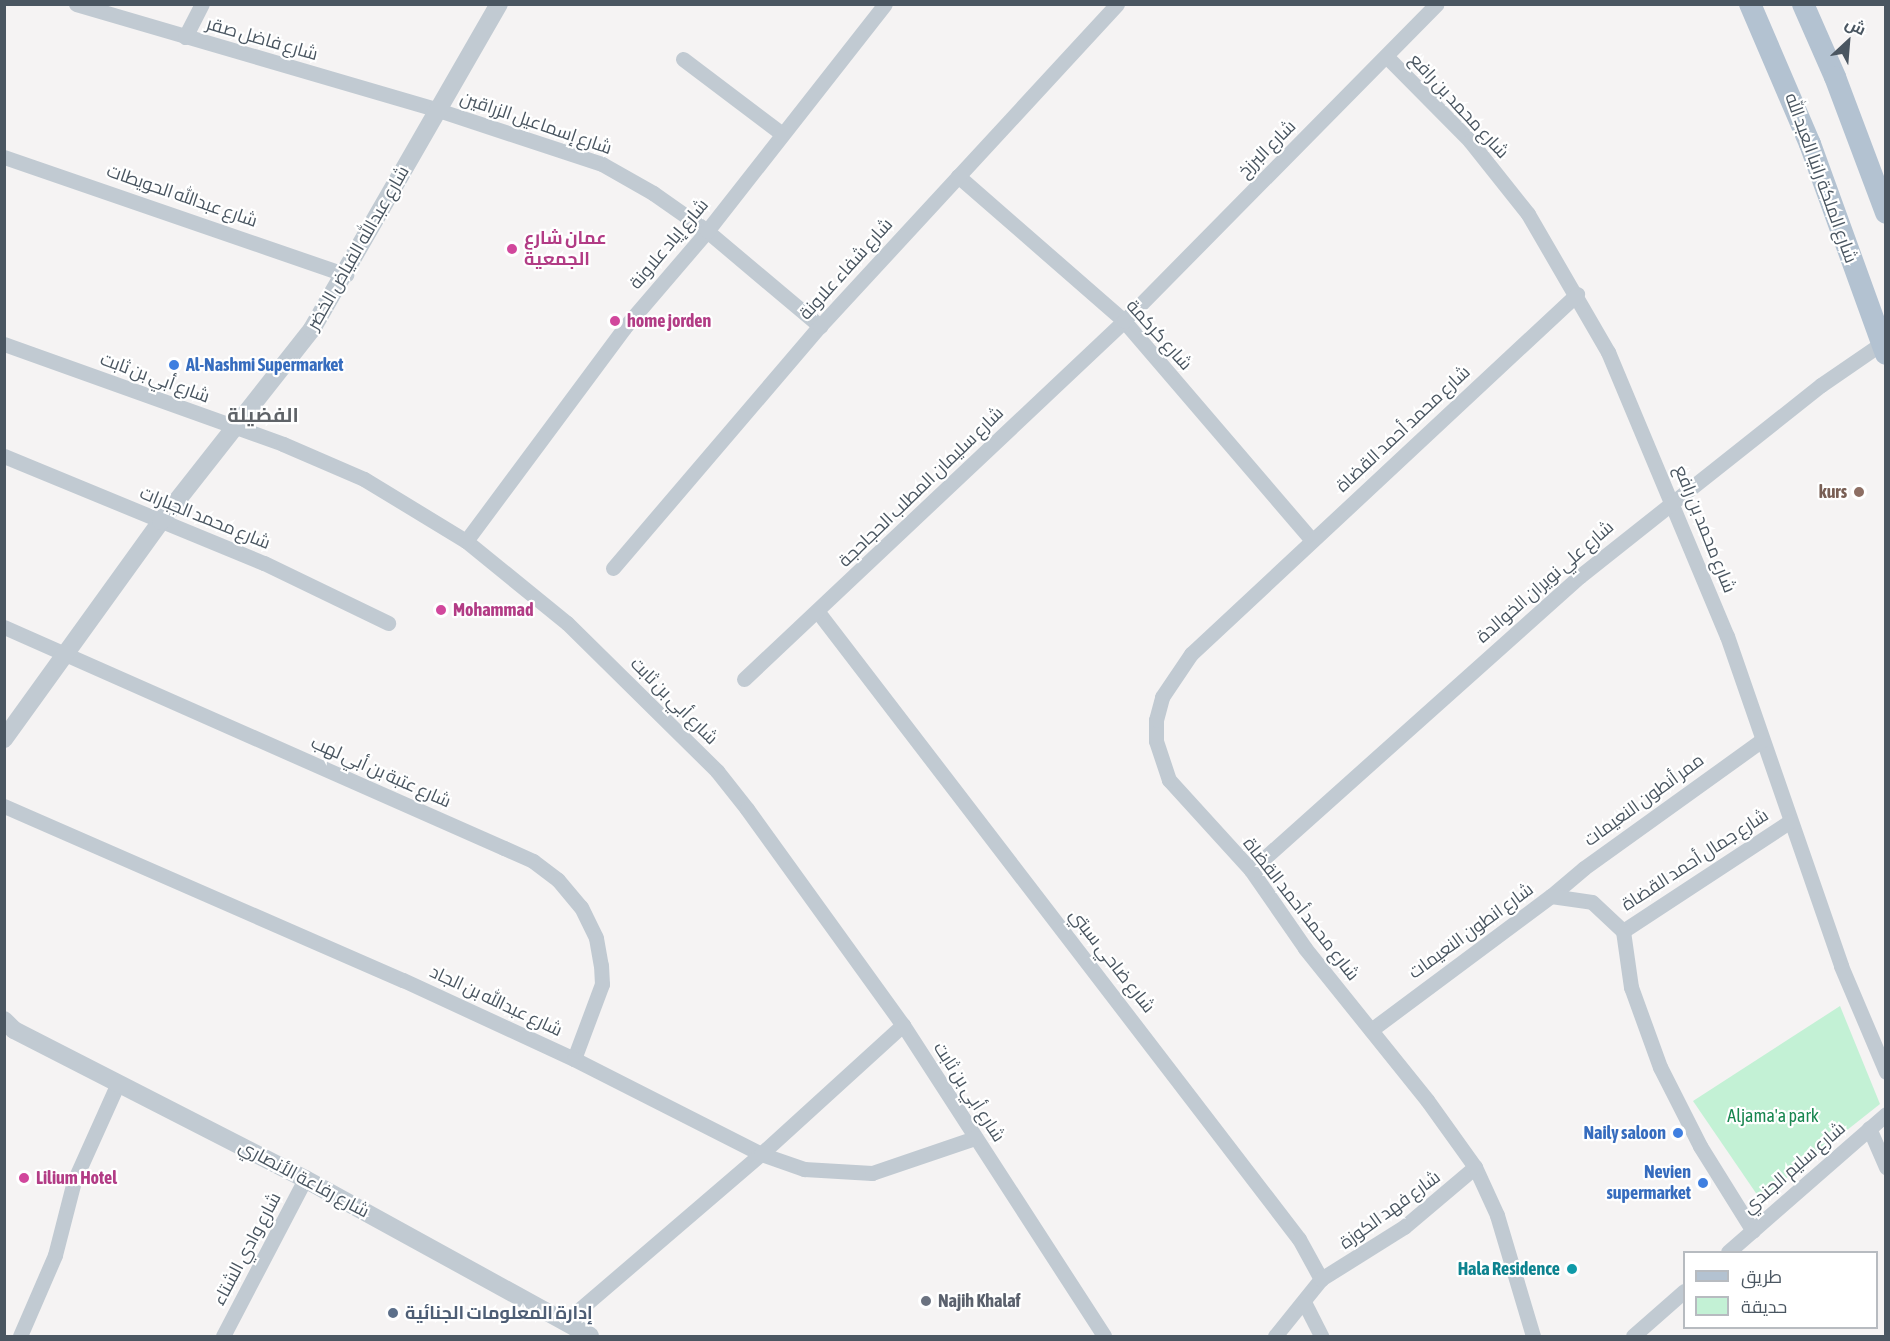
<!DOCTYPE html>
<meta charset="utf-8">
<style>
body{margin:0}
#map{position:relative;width:1890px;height:1341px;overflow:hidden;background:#f5f3f3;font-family:"Asap Condensed",Cairo,sans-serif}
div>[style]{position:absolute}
.green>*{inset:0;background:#c3f1d5}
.minor>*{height:15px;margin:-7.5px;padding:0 7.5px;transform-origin:7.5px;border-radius:7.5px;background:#c1cad2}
.tertiary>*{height:18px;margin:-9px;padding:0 9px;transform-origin:9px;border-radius:9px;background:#c1cad2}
.primary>*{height:22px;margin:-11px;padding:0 11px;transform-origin:11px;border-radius:11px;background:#b3c2d1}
.dots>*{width:16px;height:16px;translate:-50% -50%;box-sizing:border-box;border:3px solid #fff;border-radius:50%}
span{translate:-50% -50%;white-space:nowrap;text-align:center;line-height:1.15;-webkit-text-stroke:4.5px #fff;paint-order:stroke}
.street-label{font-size:18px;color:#4a5661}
.hotel-label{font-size:18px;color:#b23c85;font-weight:700}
.left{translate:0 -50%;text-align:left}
.shop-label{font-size:18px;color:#366cbe;font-weight:700}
.right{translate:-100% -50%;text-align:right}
.education-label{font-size:18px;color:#785e54;font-weight:700}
.park-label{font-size:18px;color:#17864f}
.culture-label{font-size:18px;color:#0d838f;font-weight:700}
.worship-label{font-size:18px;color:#5b616d;font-weight:700}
.service-label{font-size:18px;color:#4e5e75;font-weight:700}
.neighbourhood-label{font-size:20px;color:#5f6368;font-weight:700}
.frame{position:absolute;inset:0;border:6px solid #4a5661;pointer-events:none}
.legend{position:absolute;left:1683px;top:1251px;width:195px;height:78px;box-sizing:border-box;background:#fff;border:2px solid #b7bbc0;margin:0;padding:8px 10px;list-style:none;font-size:18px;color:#4a5661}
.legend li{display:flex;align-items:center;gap:12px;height:30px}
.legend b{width:30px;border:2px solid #b7bbc0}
.north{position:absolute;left:1818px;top:12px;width:60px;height:60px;-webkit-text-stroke:4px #fff;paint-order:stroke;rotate:26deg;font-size:16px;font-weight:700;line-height:24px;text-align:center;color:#4a5661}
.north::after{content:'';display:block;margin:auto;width:21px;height:27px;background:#4a5661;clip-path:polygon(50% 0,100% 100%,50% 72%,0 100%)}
</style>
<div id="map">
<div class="green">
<div style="clip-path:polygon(1840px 1006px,1880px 1104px,1760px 1199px,1693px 1101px)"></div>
</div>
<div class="minor">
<div style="left:76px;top:4px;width:377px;rotate:16.3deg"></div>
<div style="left:438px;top:110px;width:173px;rotate:18.2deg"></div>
<div style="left:602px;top:164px;width:59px;rotate:29.6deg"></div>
<div style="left:653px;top:193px;width:66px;rotate:35.1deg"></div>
<div style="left:707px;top:231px;width:148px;rotate:40.1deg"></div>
<div style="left:185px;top:37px;width:37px;rotate:-63deg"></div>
<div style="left:1386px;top:56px;width:120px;rotate:45.3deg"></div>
<div style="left:1470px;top:141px;width:93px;rotate:51.5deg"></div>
<div style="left:1528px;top:214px;width:160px;rotate:59.9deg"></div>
<div style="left:1608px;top:352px;width:308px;rotate:67.3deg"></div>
<div style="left:1727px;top:636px;width:349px;rotate:70.9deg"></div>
<div style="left:1841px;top:966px;width:115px;rotate:67deg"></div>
<div style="left:683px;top:59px;width:124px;rotate:37.1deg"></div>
<div style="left:4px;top:157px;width:362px;rotate:19deg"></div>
<div style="left:958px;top:176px;width:220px;rotate:41.1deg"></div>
<div style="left:1124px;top:321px;width:289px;rotate:49.4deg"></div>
<div style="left:4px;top:344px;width:296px;rotate:19.7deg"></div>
<div style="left:283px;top:444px;width:88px;rotate:23.4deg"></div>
<div style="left:364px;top:479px;width:119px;rotate:31.3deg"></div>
<div style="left:466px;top:541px;width:130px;rotate:39.1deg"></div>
<div style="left:567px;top:623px;width:211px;rotate:44.6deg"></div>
<div style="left:717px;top:771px;width:48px;rotate:51.7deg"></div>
<div style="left:747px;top:809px;width:266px;rotate:54.2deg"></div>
<div style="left:903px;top:1025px;width:370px;rotate:57.1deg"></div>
<div style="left:4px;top:456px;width:281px;rotate:22.4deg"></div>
<div style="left:264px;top:563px;width:138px;rotate:25.8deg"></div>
<div style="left:466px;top:541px;width:265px;rotate:-53.4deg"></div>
<div style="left:624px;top:328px;width:128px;rotate:-49.4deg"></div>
<div style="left:707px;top:231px;width:288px;rotate:-51.9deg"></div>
<div style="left:613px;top:568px;width:318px;rotate:-49.5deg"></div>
<div style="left:820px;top:326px;width:438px;rotate:-47.3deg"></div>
<div style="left:818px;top:612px;width:790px;rotate:52.51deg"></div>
<div style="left:1299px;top:1239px;width:46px;rotate:61.2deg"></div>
<div style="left:1321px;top:1279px;width:73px;rotate:128.9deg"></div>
<div style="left:4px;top:627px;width:547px;rotate:23.85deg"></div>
<div style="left:504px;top:848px;width:32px;rotate:24deg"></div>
<div style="left:533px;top:861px;width:31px;rotate:37deg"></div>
<div style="left:558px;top:880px;width:35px;rotate:50deg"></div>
<div style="left:581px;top:907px;width:34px;rotate:64deg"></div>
<div style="left:596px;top:938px;width:27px;rotate:80deg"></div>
<div style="left:601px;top:965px;width:19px;rotate:87deg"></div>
<div style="left:602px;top:984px;width:80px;rotate:110.5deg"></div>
<div style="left:744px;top:679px;width:522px;rotate:-43.29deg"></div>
<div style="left:1124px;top:321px;width:445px;rotate:-45.4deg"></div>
<div style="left:4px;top:806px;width:435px;rotate:23.6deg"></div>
<div style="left:403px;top:980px;width:188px;rotate:24.8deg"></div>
<div style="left:574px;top:1059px;width:210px;rotate:26.9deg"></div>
<div style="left:761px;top:1154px;width:46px;rotate:19.2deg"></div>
<div style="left:804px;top:1169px;width:68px;rotate:3.4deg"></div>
<div style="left:872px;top:1173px;width:109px;rotate:-18.8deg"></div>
<div style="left:1251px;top:870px;width:441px;rotate:-41.8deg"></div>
<div style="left:1580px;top:576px;width:308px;rotate:-38.4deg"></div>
<div style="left:1821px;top:385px;width:74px;rotate:-34.5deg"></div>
<div style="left:1551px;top:896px;width:43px;rotate:-40.3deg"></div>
<div style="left:1584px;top:868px;width:219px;rotate:-35.7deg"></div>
<div style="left:1623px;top:931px;width:199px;rotate:-33.3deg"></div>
<div style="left:1371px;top:1030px;width:224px;rotate:-36.7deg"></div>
<div style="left:1551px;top:896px;width:41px;rotate:8.3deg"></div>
<div style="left:1592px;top:902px;width:42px;rotate:43.1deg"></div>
<div style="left:1623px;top:931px;width:57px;rotate:81.9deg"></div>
<div style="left:1631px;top:987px;width:85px;rotate:70.1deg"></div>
<div style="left:1660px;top:1067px;width:89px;rotate:63.1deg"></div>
<div style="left:1700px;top:1146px;width:100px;rotate:58.1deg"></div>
<div style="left:1869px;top:1128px;width:43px;rotate:66.4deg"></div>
<div style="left:1728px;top:1252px;width:210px;rotate:-41.1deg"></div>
<div style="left:1321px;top:1279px;width:98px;rotate:-32.1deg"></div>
<div style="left:1404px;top:1227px;width:93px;rotate:-40.2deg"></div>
<div style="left:1305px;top:1304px;width:36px;rotate:63deg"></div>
<div style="left:566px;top:1321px;width:257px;rotate:-40.6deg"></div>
<div style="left:761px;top:1154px;width:192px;rotate:-42.3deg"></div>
<div style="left:20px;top:1336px;width:88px;rotate:-66.6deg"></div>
<div style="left:55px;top:1255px;width:76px;rotate:-75.6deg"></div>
<div style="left:74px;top:1181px;width:107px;rotate:-65.8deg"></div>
<div style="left:223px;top:1336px;width:177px;rotate:-62.4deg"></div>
<div style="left:1533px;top:1336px;width:126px;rotate:-106.6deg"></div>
<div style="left:1497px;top:1215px;width:53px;rotate:-114.6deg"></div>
<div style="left:1475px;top:1167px;width:82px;rotate:-125.6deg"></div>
<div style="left:1427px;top:1100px;width:195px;rotate:-128.8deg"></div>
<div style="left:1305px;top:948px;width:95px;rotate:-124.7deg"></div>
<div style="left:1251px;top:870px;width:122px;rotate:-132.3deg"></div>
<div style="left:1169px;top:780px;width:41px;rotate:-108.4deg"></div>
<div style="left:1156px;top:741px;width:21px;rotate:-90deg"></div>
<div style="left:1156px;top:720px;width:24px;rotate:-75deg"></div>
<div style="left:1162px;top:697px;width:52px;rotate:-56deg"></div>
<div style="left:1191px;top:654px;width:528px;rotate:-43deg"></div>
<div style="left:1633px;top:1336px;width:68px;rotate:-41.4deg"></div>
</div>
<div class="tertiary">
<div style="left:4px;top:739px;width:269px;rotate:-54.2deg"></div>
<div style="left:161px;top:521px;width:244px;rotate:-51.8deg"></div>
<div style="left:312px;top:329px;width:375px;rotate:-60.1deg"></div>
<div style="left:4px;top:1020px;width:14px;rotate:45deg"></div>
<div style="left:14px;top:1030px;width:327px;rotate:27.1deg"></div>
<div style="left:305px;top:1179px;width:325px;rotate:28.8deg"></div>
</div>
<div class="primary">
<div style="left:1750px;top:4px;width:152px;rotate:66.8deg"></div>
<div style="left:1810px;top:144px;width:223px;rotate:70.1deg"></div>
<div style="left:1803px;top:4px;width:80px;rotate:66.3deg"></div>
<div style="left:1835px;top:77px;width:145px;rotate:69.4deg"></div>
</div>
<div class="dots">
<div style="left:512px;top:249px;background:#d1479c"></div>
<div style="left:615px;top:321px;background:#d1479c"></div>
<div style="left:174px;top:365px;background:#3f7fe0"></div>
<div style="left:1859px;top:492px;background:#8d6e63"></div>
<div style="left:441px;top:610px;background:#d1479c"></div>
<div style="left:1678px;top:1133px;background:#3f7fe0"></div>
<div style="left:24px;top:1178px;background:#d1479c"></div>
<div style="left:1703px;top:1183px;background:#3f7fe0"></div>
<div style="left:1572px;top:1269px;background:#0f9aa8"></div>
<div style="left:926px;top:1301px;background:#6b7280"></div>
<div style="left:393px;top:1313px;background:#5c6f8a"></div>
</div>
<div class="street-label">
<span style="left:262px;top:39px;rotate:16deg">شارع فاضل صقر</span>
<span style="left:1459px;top:106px;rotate:47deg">شارع محمد بن رافع</span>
<span style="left:536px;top:123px;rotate:19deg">شارع إسماعيل الزراقين</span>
<span style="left:1267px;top:149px;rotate:-45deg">شارع البرزخ</span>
<span style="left:1821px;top:178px;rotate:70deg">شارع الملكة رانيا العبد الله</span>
<span style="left:182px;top:196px;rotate:19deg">شارع عبدالله الحويطات</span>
<span style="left:669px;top:244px;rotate:-50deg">شارع إياد علاونة</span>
<span style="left:358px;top:248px;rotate:-60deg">شارع عبدالله الفياض الخضر</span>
<span style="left:846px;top:269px;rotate:-48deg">شارع شفاء علاونة</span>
<span style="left:1159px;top:335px;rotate:48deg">شارع كركمة</span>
<span style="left:155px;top:378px;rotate:20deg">شارع أبي بن ثابت</span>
<span style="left:1403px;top:429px;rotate:-43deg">شارع محمد أحمد القضاة</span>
<span style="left:921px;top:487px;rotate:-44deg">شارع سليمان المطلب الحجاحجة</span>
<span style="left:205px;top:518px;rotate:22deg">شارع محمد الجبارات</span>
<span style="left:1705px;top:529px;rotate:68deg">شارع محمد بن رافع</span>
<span style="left:1545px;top:582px;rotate:-41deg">شارع علي نويران الخوالدة</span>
<span style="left:674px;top:701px;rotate:45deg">شارع أبي بن ثابت</span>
<span style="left:381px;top:772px;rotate:24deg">شارع عتبة بن أبي لهب</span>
<span style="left:1644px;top:800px;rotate:-36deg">ممر أنطون النعيمات</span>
<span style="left:1695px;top:860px;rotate:-33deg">شارع جمال أحمد القضاة</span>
<span style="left:1301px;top:909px;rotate:52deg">شارع محمد أحمد القضاة</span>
<span style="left:1471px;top:931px;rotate:-36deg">شارع انطون النعيمات</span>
<span style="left:1112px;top:961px;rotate:52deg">شارع ضاحي سبتي</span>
<span style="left:496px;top:1001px;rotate:25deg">شارع عبدالله بن الجاد</span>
<span style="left:969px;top:1092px;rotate:57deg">شارع أبي بن ثابت</span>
<span style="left:1794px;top:1168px;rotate:-41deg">شارع سليم الجندي</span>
<span style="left:304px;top:1179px;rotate:28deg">شارع رفاعة الأنصاري</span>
<span style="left:1390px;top:1210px;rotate:-36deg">شارع فهد الكوزة</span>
<span style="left:247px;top:1249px;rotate:-62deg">شارع وادي الشتاء</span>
</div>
<div class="hotel-label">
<span class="left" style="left:524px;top:249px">عمان شارع<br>الجمعية</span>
<span class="left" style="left:627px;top:321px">home jorden</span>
<span class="left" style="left:453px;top:610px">Mohammad</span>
<span class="left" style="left:36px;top:1178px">Lilium Hotel</span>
</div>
<div class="shop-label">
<span class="left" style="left:186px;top:365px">Al-Nashmi Supermarket</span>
<span class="right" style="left:1666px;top:1133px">Naily saloon</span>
<span class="right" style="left:1691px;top:1183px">Nevien<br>supermarket</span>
</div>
<div class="education-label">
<span class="right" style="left:1847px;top:492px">kurs</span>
</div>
<div class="park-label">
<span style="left:1773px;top:1116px">Aljama'a park</span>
</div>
<div class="culture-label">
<span class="right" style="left:1560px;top:1269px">Hala Residence</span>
</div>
<div class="worship-label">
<span class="left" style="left:938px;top:1301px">Najih Khalaf</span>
</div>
<div class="service-label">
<span class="left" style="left:405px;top:1313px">إدارة المعلومات الجنائية</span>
</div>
<div class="neighbourhood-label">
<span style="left:263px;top:414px">الفضيلة</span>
</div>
<div class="frame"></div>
<ul class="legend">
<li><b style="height:8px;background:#b3c2d1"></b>طريق</li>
<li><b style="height:16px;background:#c3f1d5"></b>حديقة</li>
</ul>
<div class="north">ش</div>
</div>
